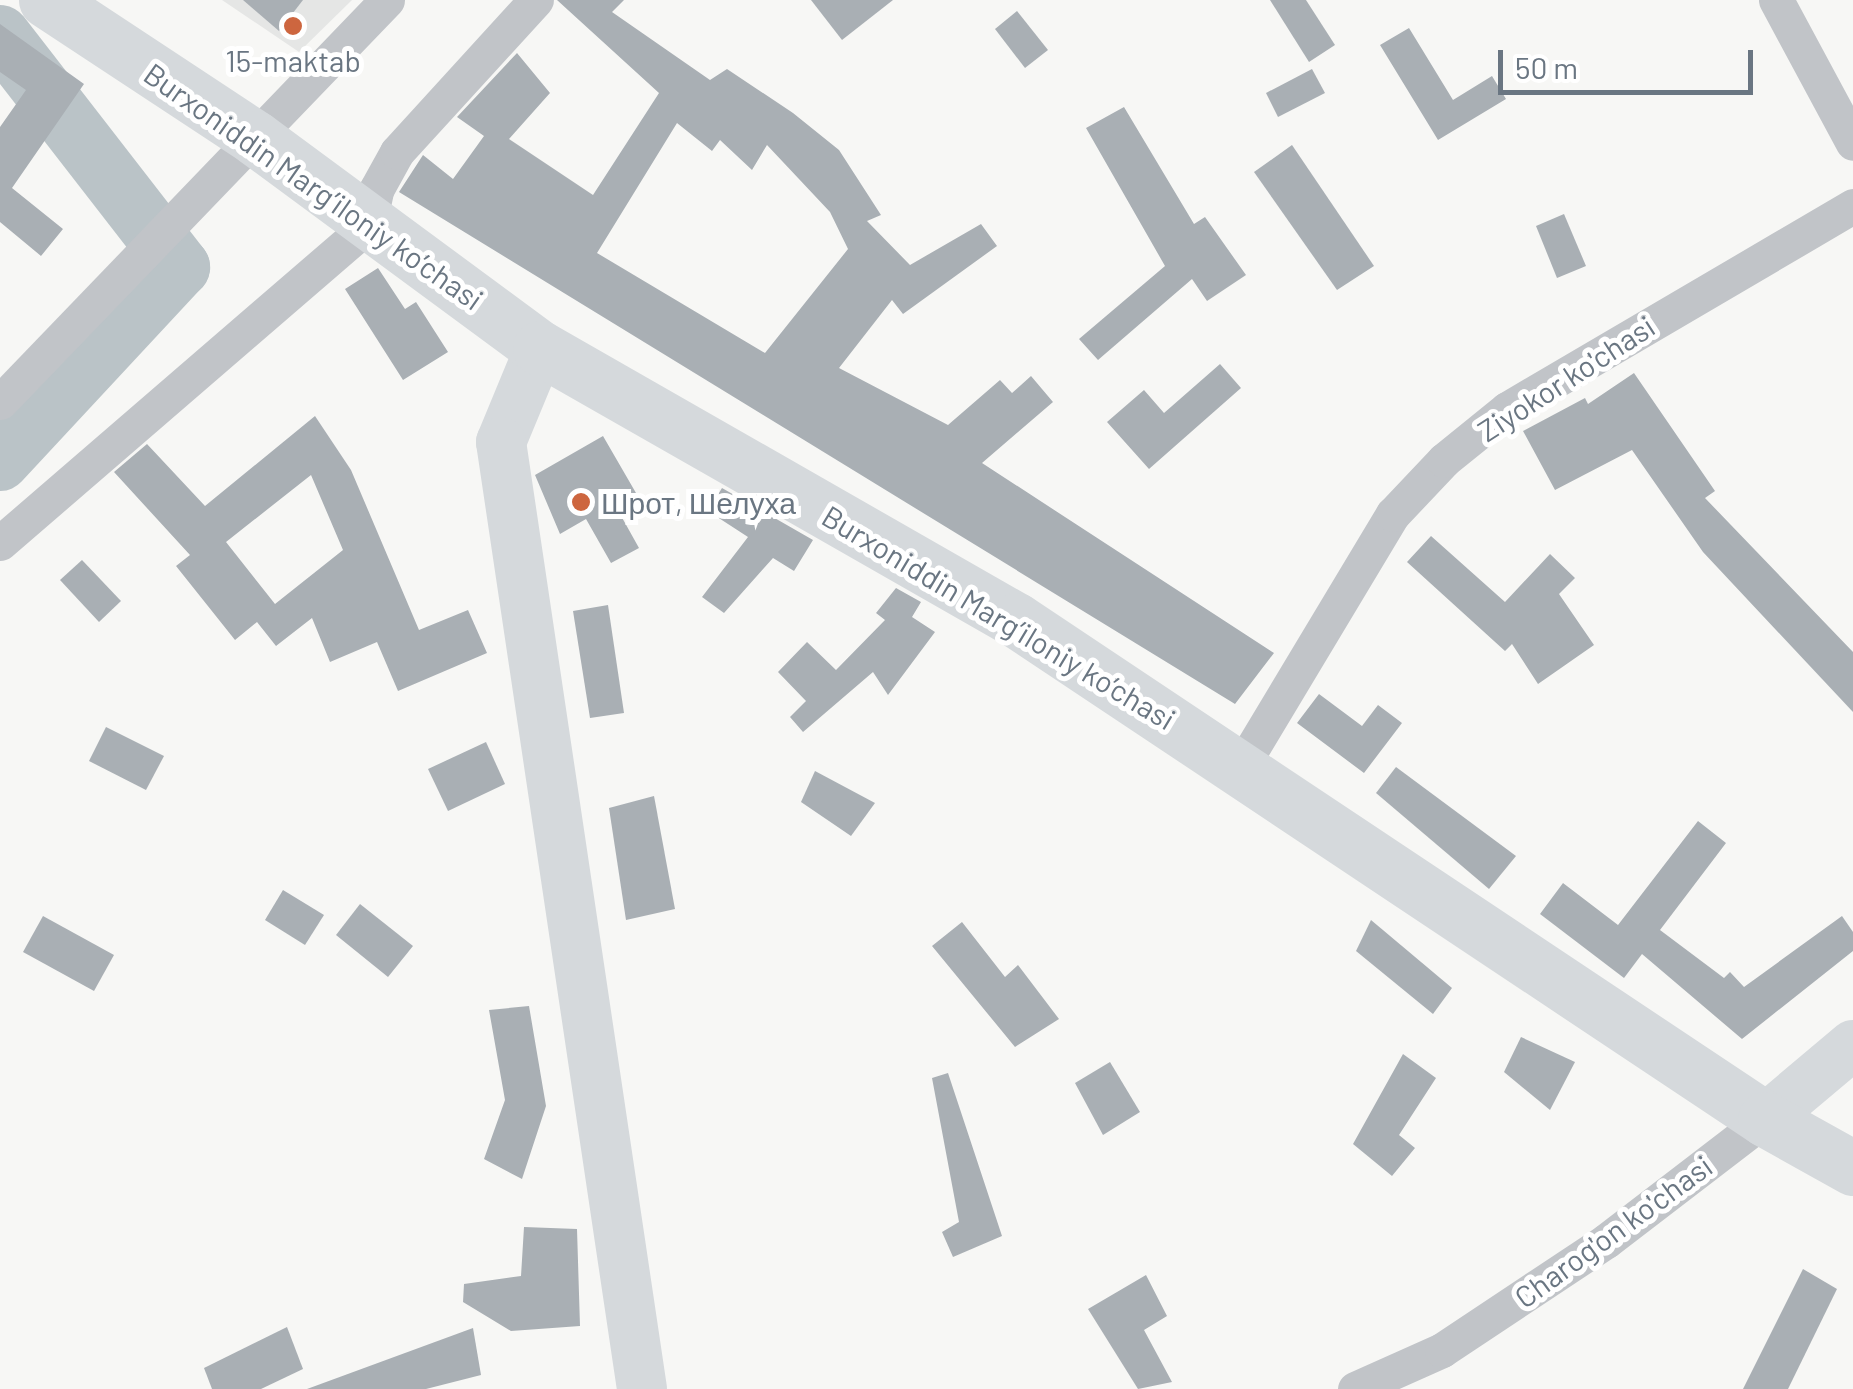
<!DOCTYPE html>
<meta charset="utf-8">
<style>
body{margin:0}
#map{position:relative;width:1853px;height:1389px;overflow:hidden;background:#f7f7f5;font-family:Barlow,sans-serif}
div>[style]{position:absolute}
.built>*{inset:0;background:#e5e6e5}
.river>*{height:60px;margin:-30px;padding:0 30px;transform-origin:30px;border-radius:30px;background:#bac3c7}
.building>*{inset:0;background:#a9afb4}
.street>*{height:35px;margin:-17.5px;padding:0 17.5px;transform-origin:17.5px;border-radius:17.5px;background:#c1c4c8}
.secondary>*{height:50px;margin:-25px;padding:0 25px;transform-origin:25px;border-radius:25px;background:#d5d9dc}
.primary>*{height:55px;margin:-27.5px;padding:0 27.5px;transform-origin:27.5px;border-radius:27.5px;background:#d5d9dc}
.dots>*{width:28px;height:28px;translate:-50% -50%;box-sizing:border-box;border:5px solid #fff;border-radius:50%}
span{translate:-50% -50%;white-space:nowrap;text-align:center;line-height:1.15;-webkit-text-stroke:10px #fff;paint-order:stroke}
.poi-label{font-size:30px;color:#6a7682}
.left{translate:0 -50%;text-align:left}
.street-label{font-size:30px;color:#6a7682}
.scale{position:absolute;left:1498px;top:50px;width:255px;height:45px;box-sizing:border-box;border:5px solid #6a7682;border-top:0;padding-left:12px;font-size:30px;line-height:35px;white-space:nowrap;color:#6a7682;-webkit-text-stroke:8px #fff;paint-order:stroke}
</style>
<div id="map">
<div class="built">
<div style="clip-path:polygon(222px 0,352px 0,299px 52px)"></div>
</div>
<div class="river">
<div style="left:0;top:35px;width:294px;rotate:52.2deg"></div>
<div style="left:180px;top:267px;width:265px;rotate:132.9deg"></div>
</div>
<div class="building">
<div style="clip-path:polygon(243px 0,303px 0,279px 31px)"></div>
<div style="clip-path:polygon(evenodd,557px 0,624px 0,612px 12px,710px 80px,727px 69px,793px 113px,839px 150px,881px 215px,867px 221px,910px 265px,981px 224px,997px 246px,903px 314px,892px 300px,839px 368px,948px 425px,1000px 380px,1012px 393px,1031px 376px,1053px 402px,982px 463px,1274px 653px,1235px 704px,399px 192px,423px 155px,453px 179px,484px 136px,457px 117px,517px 53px,550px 93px,509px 139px,593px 195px,659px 93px,557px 0,677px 123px,712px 151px,720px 140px,752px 170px,767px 145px,830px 212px,848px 249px,765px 353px,597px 253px,677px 123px)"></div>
<div style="clip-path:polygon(811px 0,893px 0,842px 40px)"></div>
<div style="clip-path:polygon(1270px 0,1306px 0,1335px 45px,1309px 62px)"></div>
<div style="clip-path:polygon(1017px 11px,1048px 50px,1025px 68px,995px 29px)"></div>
<div style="clip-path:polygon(0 24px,84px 84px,12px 188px,63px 229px,41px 256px,0 222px,0 127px,26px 90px,0 72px)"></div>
<div style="clip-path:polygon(1409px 28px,1453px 100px,1492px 76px,1506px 99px,1438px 140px,1380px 45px)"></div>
<div style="clip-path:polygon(1312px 69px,1325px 93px,1278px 117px,1266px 93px)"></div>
<div style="clip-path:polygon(1124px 107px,1194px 224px,1205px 217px,1246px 275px,1207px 301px,1192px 279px,1098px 360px,1079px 339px,1165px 266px,1086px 128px)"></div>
<div style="clip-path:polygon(1292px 145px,1374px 266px,1337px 290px,1254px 172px)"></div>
<div style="clip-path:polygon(1564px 214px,1586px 266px,1557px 278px,1536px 226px)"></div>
<div style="clip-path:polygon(378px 268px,405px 309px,416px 302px,448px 352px,403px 380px,345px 289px)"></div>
<div style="clip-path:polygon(1220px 364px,1241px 388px,1149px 469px,1107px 422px,1144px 390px,1164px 413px)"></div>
<div style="clip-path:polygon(1634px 373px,1715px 491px,1705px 498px,1853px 652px,1853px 712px,1703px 552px,1632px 450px,1555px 490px,1523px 431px,1585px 398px,1588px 404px)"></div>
<div style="clip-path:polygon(evenodd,315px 416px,351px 470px,419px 630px,468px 610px,487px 653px,398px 691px,377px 642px,330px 662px,312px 618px,276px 646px,257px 622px,235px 640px,176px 566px,190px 555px,114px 472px,147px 444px,205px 506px,315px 416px,311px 475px,343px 550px,275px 604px,226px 542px,311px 475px)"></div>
<div style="clip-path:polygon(603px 436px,636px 493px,615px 505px,639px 548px,611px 563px,586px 519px,560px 534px,535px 475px)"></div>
<div style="clip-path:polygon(722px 488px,813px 540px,794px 571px,773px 558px,724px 613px,702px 597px,748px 537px,708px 511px)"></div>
<div style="clip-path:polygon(1431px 536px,1505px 602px,1550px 554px,1575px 578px,1559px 594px,1594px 645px,1538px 684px,1512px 644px,1505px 651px,1407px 562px)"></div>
<div style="clip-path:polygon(82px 560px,121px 601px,99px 622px,60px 580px)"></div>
<div style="clip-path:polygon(896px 588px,921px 602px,912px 617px,935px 632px,888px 695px,873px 672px,803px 732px,790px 717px,806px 701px,778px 672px,807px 642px,836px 670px,885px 620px,876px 613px)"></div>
<div style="clip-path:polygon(608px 605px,624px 713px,590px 718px,573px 611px)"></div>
<div style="clip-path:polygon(1319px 694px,1362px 726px,1378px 705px,1402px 723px,1364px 773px,1297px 723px)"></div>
<div style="clip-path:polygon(106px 727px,164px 756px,146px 790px,89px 761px)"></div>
<div style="clip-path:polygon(486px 742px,505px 784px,448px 811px,428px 769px)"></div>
<div style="clip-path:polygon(1396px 767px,1516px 856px,1489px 889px,1376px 793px)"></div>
<div style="clip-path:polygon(815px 771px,875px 803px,851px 836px,801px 802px)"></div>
<div style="clip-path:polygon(654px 796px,675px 909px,626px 920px,609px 808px)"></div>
<div style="clip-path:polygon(1698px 821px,1726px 843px,1660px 930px,1724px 978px,1730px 972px,1744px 987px,1842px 916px,1853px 932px,1853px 951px,1742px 1039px,1642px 954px,1624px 978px,1540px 914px,1563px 883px,1618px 925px)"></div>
<div style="clip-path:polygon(283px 890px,324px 915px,305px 945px,265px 920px)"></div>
<div style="clip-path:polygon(360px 904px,413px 946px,388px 977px,336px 935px)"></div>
<div style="clip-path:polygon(43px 916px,114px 955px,94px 991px,23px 952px)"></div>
<div style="clip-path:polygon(1371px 920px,1452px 988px,1433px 1014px,1356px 951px)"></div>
<div style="clip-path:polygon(962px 922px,1005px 977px,1018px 965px,1059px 1019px,1015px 1047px,932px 946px)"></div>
<div style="clip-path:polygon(529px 1006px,546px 1106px,522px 1179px,484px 1159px,505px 1100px,489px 1010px)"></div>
<div style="clip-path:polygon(1521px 1037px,1575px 1062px,1550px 1110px,1504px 1072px)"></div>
<div style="clip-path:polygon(1403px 1054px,1436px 1078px,1399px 1135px,1415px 1148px,1392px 1176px,1353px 1144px)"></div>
<div style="clip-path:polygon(1110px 1062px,1140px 1112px,1103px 1135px,1075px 1083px)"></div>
<div style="clip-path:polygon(948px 1073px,1002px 1236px,953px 1257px,942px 1232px,959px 1222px,932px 1078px)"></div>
<div style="clip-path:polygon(524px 1227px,577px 1229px,580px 1326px,511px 1331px,463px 1302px,464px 1284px,521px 1276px)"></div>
<div style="clip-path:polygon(1803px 1269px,1837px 1289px,1788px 1389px,1743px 1389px)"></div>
<div style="clip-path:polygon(1146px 1275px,1167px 1316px,1144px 1330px,1172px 1382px,1138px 1389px,1088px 1309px)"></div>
<div style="clip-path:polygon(287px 1327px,303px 1369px,261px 1389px,212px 1389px,204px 1368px)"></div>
<div style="clip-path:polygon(473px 1328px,481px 1375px,426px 1389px,307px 1389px)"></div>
</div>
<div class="street">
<div style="left:1776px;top:0;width:162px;rotate:61.7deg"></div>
<div style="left:0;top:402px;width:558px;rotate:-46.09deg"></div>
<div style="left:0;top:543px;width:488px;rotate:-40.8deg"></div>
<div style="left:369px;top:224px;width:35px;rotate:-78deg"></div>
<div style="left:376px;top:190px;width:43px;rotate:-61.1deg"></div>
<div style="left:397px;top:152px;width:206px;rotate:-47.6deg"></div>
<div style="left:1242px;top:765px;width:293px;rotate:-59deg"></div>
<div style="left:1393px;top:514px;width:74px;rotate:-46.6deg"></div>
<div style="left:1444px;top:460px;width:81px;rotate:-39deg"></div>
<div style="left:1507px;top:409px;width:401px;rotate:-30.4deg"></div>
<div style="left:1355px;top:1389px;width:95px;rotate:-24.1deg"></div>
<div style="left:1442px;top:1350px;width:197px;rotate:-33.6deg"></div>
<div style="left:1606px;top:1241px;width:200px;rotate:-37.5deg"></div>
</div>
<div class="secondary">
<div style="left:540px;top:348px;width:102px;rotate:112.5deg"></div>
<div style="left:501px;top:442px;width:957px;rotate:81.53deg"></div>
<div style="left:1765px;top:1119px;width:115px;rotate:-40.1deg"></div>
</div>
<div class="primary">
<div style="left:46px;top:0;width:250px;rotate:33.4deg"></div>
<div style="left:255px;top:138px;width:354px;rotate:36.4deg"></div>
<div style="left:540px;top:348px;width:548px;rotate:29.74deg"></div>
<div style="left:1016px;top:620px;width:900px;rotate:33.67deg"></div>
<div style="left:1765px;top:1119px;width:101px;rotate:29.1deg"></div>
</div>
<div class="dots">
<div style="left:293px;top:26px;background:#cd663f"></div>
<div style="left:581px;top:502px;background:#cd663f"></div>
</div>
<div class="poi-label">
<span style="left:293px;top:60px">15-maktab</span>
<span class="left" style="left:601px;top:502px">Шрот, Шелуха</span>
</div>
<div class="street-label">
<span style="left:314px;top:186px;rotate:35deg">Burxoniddin Marg’iloniy ko’chasi</span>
<span style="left:1566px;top:378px;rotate:-33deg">Ziyokor ko'chasi</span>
<span style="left:999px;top:617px;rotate:31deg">Burxoniddin Marg’iloniy ko’chasi</span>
<span style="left:1613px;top:1231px;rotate:-36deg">Charog'on ko'chasi</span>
</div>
<div class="scale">50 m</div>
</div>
